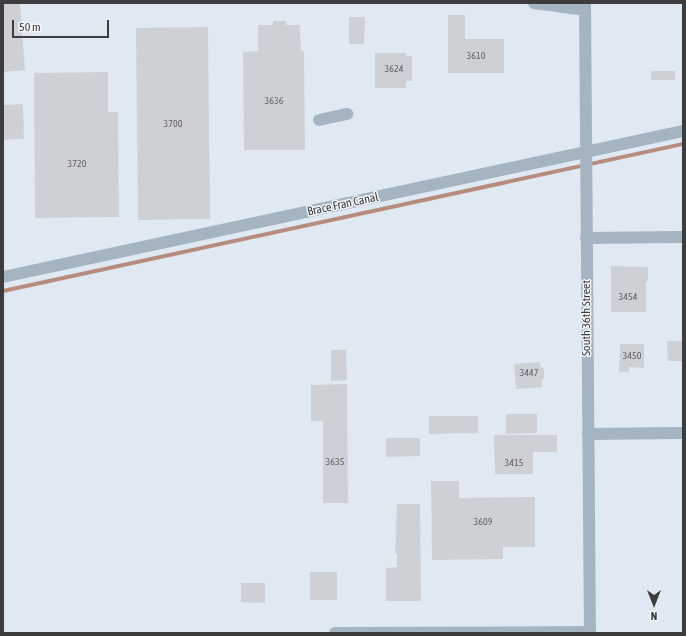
<!DOCTYPE html>
<style>
body{margin:0}
#map{position:relative;width:686px;height:636px;overflow:hidden;background:#f1f5f8;font-family:"Asap Condensed",sans-serif}
div>[style]{position:absolute}
.built>*{inset:0;background:#e0e9f2}
.stream>*{height:4px;margin:-2px;padding:0 2px;transform-origin:2px;border-radius:2px;background:#b68c7e}
.building>*{inset:0;background:#cdd1d5}
.minor>*{height:12px;margin:-6px;padding:0 6px;transform-origin:6px;border-radius:6px;background:#a5b4c1}
span{translate:-50% -50%;white-space:nowrap;text-align:center;line-height:1.15;-webkit-text-stroke:3px #f1f5f8;paint-order:stroke}
.number-label{font-size:10px;color:#606264}
.number-label span{-webkit-text-stroke-width:0}
.street-label{font-size:12px;color:#3b3d3e}
.frame{position:absolute;inset:0;border:4px solid #3b3d3e;pointer-events:none}
.north{position:absolute;left:634px;top:584px;width:40px;height:40px;-webkit-text-stroke:3px #f1f5f8;paint-order:stroke;rotate:180deg;font-size:11px;font-weight:700;line-height:16px;text-align:center;color:#3b3d3e}
.north::after{content:'';display:block;margin:auto;width:14px;height:18px;background:#3b3d3e;clip-path:polygon(50% 0,100% 100%,50% 72%,0 100%)}
.scale{position:absolute;left:12px;top:20px;width:97px;height:18px;box-sizing:border-box;border:2px solid #3b3d3e;border-top:0;padding-left:5px;font-size:12px;line-height:14px;white-space:nowrap;color:#3b3d3e;-webkit-text-stroke:3px #f1f5f8;paint-order:stroke}
</style>
<div id="map">
<div class="built">
<div style="clip-path:polygon(3px 3px,683px 3px,683px 633px,3px 633px)"></div>
</div>
<div class="stream">
<div style="left:3px;top:291px;width:696px;rotate:-12.2deg"></div>
</div>
<div class="building">
<div style="clip-path:polygon(3px 3px,20px 3px,25px 70px,3px 72px)"></div>
<div style="clip-path:polygon(448px 15px,465px 15px,465px 39px,504px 39px,504px 73px,448px 73px)"></div>
<div style="clip-path:polygon(349px 17px,365px 17px,364px 44px,349px 44px)"></div>
<div style="clip-path:polygon(273px 21px,286px 21px,286px 25px,300px 25px,301px 51px,304px 51px,305px 150px,244px 150px,243px 52px,258px 51px,258px 25px,273px 25px)"></div>
<div style="clip-path:polygon(208px 27px,210px 219px,138px 220px,136px 28px)"></div>
<div style="clip-path:polygon(375px 53px,406px 53px,406px 56px,412px 56px,412px 81px,406px 81px,406px 88px,375px 88px)"></div>
<div style="clip-path:polygon(651px 71px,675px 71px,675px 80px,651px 80px)"></div>
<div style="clip-path:polygon(108px 72px,108px 112px,118px 112px,119px 217px,35px 218px,34px 73px)"></div>
<div style="clip-path:polygon(23px 104px,24px 139px,3px 140px,3px 105px)"></div>
<div style="clip-path:polygon(611px 266px,648px 267px,648px 281px,646px 281px,646px 312px,611px 312px)"></div>
<div style="clip-path:polygon(667px 341px,683px 341px,683px 361px,668px 361px)"></div>
<div style="clip-path:polygon(620px 344px,644px 344px,644px 368px,629px 367px,629px 372px,619px 372px)"></div>
<div style="clip-path:polygon(331px 350px,346px 350px,347px 380px,331px 381px)"></div>
<div style="clip-path:polygon(540px 362px,541px 368px,544px 368px,544px 379px,542px 379px,542px 387px,516px 389px,514px 364px)"></div>
<div style="clip-path:polygon(347px 384px,348px 503px,323px 503px,323px 421px,311px 421px,311px 385px)"></div>
<div style="clip-path:polygon(506px 414px,537px 414px,537px 433px,506px 434px)"></div>
<div style="clip-path:polygon(429px 416px,478px 416px,478px 433px,429px 434px)"></div>
<div style="clip-path:polygon(494px 435px,557px 435px,557px 452px,533px 452px,533px 474px,495px 474px)"></div>
<div style="clip-path:polygon(386px 438px,420px 438px,420px 456px,386px 457px)"></div>
<div style="clip-path:polygon(431px 481px,459px 481px,459px 498px,535px 497px,535px 547px,503px 547px,503px 559px,432px 560px)"></div>
<div style="clip-path:polygon(397px 504px,420px 504px,421px 601px,386px 601px,386px 568px,397px 567px,397px 553px,395px 553px)"></div>
<div style="clip-path:polygon(310px 572px,337px 572px,337px 600px,310px 600px)"></div>
<div style="clip-path:polygon(241px 583px,265px 583px,265px 603px,241px 602px)"></div>
</div>
<div class="minor">
<div style="left:534px;top:3px;width:51px;rotate:7.8deg"></div>
<div style="left:585px;top:3px;width:630px;rotate:89.55deg"></div>
<div style="left:319px;top:120px;width:29px;rotate:-12deg"></div>
<div style="left:586px;top:238px;width:97px;rotate:-0.6deg"></div>
<div style="left:3px;top:277px;width:695px;rotate:-12.12deg"></div>
<div style="left:588px;top:434px;width:95px;rotate:-0.6deg"></div>
<div style="left:335px;top:633px;width:255px;rotate:-0.2deg"></div>
</div>
<div class="number-label">
<span style="left:476px;top:56px">3610</span>
<span style="left:394px;top:69px">3624</span>
<span style="left:274px;top:101px">3636</span>
<span style="left:173px;top:124px">3700</span>
<span style="left:77px;top:164px">3720</span>
<span style="left:628px;top:297px">3454</span>
<span style="left:632px;top:356px">3450</span>
<span style="left:529px;top:373px">3447</span>
<span style="left:335px;top:462px">3635</span>
<span style="left:514px;top:463px">3415</span>
<span style="left:483px;top:522px">3609</span>
</div>
<div class="street-label">
<span style="left:343px;top:205px;rotate:-12deg">Brace Fran Canal</span>
<span style="left:587px;top:318px;rotate:-90deg">South 36th Street</span>
</div>
<div class="frame"></div>
<div class="north">N</div>
<div class="scale">50 m</div>
</div>
